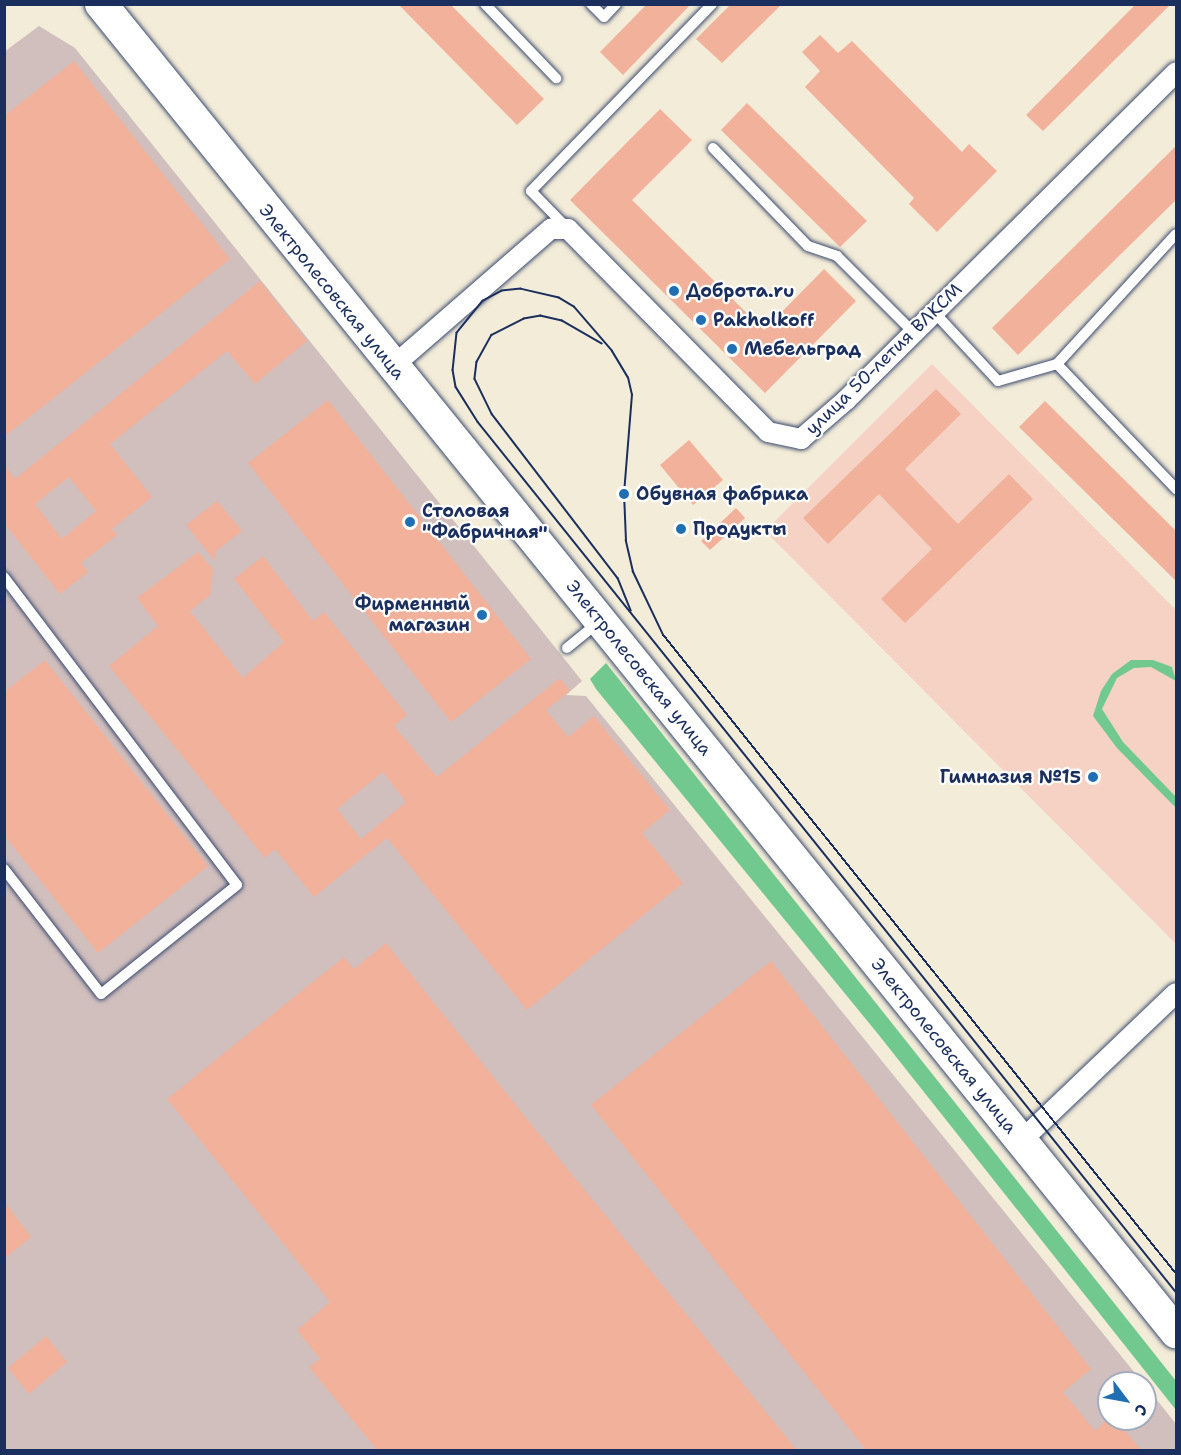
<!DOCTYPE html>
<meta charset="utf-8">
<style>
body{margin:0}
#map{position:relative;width:1181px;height:1455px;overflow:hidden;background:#f3ecd8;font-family:"Shantell Sans",sans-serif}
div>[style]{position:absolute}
.built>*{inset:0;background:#f6d2c4}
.industrial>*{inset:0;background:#d1bfbe}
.green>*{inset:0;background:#71c98f}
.building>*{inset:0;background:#f1b19b}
.roads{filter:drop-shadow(0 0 2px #3b4b70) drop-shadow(0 0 2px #3b4b70)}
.lane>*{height:10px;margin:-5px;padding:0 5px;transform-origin:5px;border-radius:5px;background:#fff}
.street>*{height:20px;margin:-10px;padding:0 10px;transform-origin:10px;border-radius:10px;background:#fff}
.primary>*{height:32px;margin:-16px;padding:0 16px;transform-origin:16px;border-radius:16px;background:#fff}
.tram>*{height:1.5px;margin:-0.75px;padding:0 0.75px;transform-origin:0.75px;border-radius:0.75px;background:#1b2f5e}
.dots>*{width:16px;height:16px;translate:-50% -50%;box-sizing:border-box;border:3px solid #fff;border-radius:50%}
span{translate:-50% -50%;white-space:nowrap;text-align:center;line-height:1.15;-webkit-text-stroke:4.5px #fff;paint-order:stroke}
.poi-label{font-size:18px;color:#1b2f5e;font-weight:700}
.left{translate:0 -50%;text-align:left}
.right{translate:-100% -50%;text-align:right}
.street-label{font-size:18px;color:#1b2f5e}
.frame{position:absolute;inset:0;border:6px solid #1b2f5e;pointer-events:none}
.north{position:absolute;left:1097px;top:1371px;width:60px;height:60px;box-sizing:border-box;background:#fff;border:2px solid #a4acbf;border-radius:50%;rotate:122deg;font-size:16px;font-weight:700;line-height:24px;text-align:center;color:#1b2f5e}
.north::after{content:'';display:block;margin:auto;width:21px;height:27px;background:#1f6fb2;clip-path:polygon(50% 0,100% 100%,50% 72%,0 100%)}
</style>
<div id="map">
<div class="built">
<div style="clip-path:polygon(932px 364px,1176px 610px,1176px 944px,765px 531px)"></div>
</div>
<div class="industrial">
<div style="clip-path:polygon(39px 26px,75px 48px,582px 681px,566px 695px,586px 696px,1143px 1383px,1109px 1383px,1109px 1419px,1145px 1419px,1145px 1385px,1176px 1424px,1176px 1450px,5px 1450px,4px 52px)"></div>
</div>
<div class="green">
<div style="clip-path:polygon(1131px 660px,1153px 660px,1172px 667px,1176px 681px,1151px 667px,1134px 668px,1117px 678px,1102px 709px,1123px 742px,1176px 797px,1176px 808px,1117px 748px,1093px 716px,1101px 691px,1112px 674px)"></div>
<div style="clip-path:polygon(606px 663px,1176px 1381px,1176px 1410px,878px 1034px,596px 689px,590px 679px)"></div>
</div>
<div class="building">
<div style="clip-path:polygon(398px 4px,450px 4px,544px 99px,517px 125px)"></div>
<div style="clip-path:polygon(647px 4px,691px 4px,623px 75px,600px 52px)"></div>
<div style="clip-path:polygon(731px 4px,782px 4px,722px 63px,696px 39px)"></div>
<div style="clip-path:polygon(1136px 4px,1171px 4px,1043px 131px,1026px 115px)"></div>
<div style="clip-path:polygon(820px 35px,838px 53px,852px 41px,962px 152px,969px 144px,997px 171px,937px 232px,909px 204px,914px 198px,805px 87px,820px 71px,802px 52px)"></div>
<div style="clip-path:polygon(74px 61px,230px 259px,4px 437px,4px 116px)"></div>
<div style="clip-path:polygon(747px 103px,867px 221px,840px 247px,721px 130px)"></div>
<div style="clip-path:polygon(660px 109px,692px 140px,632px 200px,764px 330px,824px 269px,856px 301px,765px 393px,570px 200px)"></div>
<div style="clip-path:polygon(1176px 146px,1176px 200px,1018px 355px,992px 328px)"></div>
<div style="clip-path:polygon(evenodd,260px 281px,307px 341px,255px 384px,227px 351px,110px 444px,152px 497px,112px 529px,117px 535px,81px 563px,88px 572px,60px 594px,4px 523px,4px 464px,15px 479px,260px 281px,69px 477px,96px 511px,62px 539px,35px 504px,69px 477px)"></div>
<div style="clip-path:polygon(936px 389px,961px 414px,905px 469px,958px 524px,1009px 474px,1033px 499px,905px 623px,881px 599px,932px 549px,879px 494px,828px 544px,803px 518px)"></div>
<div style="clip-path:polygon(328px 400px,531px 659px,451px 722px,248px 463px)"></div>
<div style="clip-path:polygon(1045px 401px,1176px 531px,1176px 581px,1019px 427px)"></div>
<div style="clip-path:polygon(689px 440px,723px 480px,693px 505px,660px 465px)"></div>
<div style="clip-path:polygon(217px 501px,242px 531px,216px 551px,215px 561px,186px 525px)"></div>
<div style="clip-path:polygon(736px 508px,745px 518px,710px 550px,701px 541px)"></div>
<div style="clip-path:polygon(evenodd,198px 552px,213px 569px,210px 595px,190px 611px,243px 678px,284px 642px,234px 579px,263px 556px,313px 621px,324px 612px,407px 715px,394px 726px,437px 777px,560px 678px,570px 691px,546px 710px,568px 737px,594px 716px,670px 810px,642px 833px,683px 883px,527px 1010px,387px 838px,314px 897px,275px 849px,265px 858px,109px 666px,158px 626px,137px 598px,198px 552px,383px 772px,406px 802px,361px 839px,337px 809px,383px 772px)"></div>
<div style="clip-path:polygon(45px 660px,208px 866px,98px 953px,4px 835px,4px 692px)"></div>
<div style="clip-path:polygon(386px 943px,539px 1134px,797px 1450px,377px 1450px,309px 1367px,320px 1359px,297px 1330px,330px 1302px,167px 1099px,344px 957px,354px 969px)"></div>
<div style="clip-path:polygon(771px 961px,1091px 1369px,1063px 1392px,1095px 1431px,1109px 1418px,1115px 1419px,1141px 1450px,866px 1450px,591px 1105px)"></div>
<div style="clip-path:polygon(4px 1201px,31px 1237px,4px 1259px)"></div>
<div style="clip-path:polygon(46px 1336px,67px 1362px,29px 1394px,8px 1368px)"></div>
</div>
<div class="roads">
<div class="lane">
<div style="left:485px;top:4px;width:103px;rotate:46.2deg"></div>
<div style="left:591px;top:4px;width:18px;rotate:45deg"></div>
<div style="left:604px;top:17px;width:18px;rotate:-47deg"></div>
<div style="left:713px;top:148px;width:136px;rotate:45.9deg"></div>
<div style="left:808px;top:246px;width:31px;rotate:19deg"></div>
<div style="left:837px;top:256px;width:109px;rotate:45deg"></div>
<div style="left:568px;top:229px;width:53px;rotate:-134.2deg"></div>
<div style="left:531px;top:191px;width:260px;rotate:-45.9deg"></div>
<div style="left:934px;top:312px;width:94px;rotate:47.2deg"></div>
<div style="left:998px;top:381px;width:61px;rotate:-16.1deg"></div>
<div style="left:1057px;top:364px;width:173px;rotate:46.4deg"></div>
<div style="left:1057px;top:364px;width:176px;rotate:-47.5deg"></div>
<div style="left:4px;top:577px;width:386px;rotate:52.9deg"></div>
<div style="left:237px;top:885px;width:174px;rotate:141.3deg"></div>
<div style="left:101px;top:994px;width:158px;rotate:-127.8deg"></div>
<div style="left:567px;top:648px;width:41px;rotate:-39.1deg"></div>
</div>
<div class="street">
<div style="left:392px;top:367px;width:211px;rotate:-41deg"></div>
<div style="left:551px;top:229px;width:17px"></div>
<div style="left:568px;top:229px;width:285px;rotate:45.4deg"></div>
<div style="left:768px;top:432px;width:34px;rotate:12deg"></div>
<div style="left:801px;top:439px;width:60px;rotate:-40.9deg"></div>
<div style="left:846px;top:400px;width:465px;rotate:-44.8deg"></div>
<div style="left:1021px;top:1141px;width:214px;rotate:-43.7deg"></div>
</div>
<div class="primary">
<div style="left:101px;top:4px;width:1709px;rotate:51.01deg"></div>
</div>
</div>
<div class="tram">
<div style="left:602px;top:344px;width:46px;rotate:-150.1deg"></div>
<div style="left:562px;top:321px;width:22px;rotate:-167deg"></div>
<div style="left:541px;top:316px;width:17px;rotate:170deg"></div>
<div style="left:524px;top:319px;width:36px;rotate:153deg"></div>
<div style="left:492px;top:335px;width:31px;rotate:119deg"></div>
<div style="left:477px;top:362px;width:17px;rotate:97deg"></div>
<div style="left:475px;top:379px;width:39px;rotate:64deg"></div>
<div style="left:492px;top:414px;width:207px;rotate:52.5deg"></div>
<div style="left:618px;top:578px;width:35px;rotate:68deg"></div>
<div style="left:1176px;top:1274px;width:819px;rotate:-128.76deg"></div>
<div style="left:663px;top:635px;width:70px;rotate:-115.5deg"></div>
<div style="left:633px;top:572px;width:32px;rotate:-103deg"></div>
<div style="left:626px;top:541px;width:47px;rotate:-92.4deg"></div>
<div style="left:624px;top:494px;width:99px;rotate:-85.4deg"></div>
<div style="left:632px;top:395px;width:17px;rotate:-103deg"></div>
<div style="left:628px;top:378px;width:31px;rotate:-121deg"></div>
<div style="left:612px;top:351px;width:58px;rotate:-130.8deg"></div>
<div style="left:574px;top:307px;width:17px;rotate:-149deg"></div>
<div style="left:559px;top:298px;width:39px;rotate:-167deg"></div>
<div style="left:521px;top:289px;width:19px;rotate:174deg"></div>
<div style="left:502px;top:291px;width:21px;rotate:152deg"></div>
<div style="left:483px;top:301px;width:41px;rotate:129.1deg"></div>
<div style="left:457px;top:333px;width:37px;rotate:96deg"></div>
<div style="left:453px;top:370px;width:17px;rotate:80deg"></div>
<div style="left:456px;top:387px;width:41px;rotate:57.8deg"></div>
<div style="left:478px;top:422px;width:1115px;rotate:51.26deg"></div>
</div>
<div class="dots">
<div style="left:674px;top:291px;background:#1f6fb2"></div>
<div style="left:701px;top:320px;background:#1f6fb2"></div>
<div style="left:732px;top:349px;background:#1f6fb2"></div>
<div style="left:624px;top:494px;background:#1f6fb2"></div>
<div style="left:410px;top:522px;background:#1f6fb2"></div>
<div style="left:681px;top:529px;background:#1f6fb2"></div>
<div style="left:482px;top:615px;background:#1f6fb2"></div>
<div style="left:1093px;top:777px;background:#1f6fb2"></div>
</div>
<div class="poi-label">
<span class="left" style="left:686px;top:291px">Доброта.ru</span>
<span class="left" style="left:713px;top:320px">Pakholkoff</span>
<span class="left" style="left:744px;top:349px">Мебельград</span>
<span class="left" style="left:636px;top:494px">Обувная фабрика</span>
<span class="left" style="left:422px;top:522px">Столовая<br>"Фабричная"</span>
<span class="left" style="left:693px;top:529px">Продукты</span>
<span class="right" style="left:470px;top:615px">Фирменный<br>магазин</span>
<span class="right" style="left:1081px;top:777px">Гимназия №15</span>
</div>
<div class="street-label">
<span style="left:332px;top:292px;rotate:51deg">Электролесовская улица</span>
<span style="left:884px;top:359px;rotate:-44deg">улица 50-летия ВЛКСМ</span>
<span style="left:639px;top:668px;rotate:51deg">Электролесовская улица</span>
<span style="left:944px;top:1046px;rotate:51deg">Электролесовская улица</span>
</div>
<div class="frame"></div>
<div class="north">С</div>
</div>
